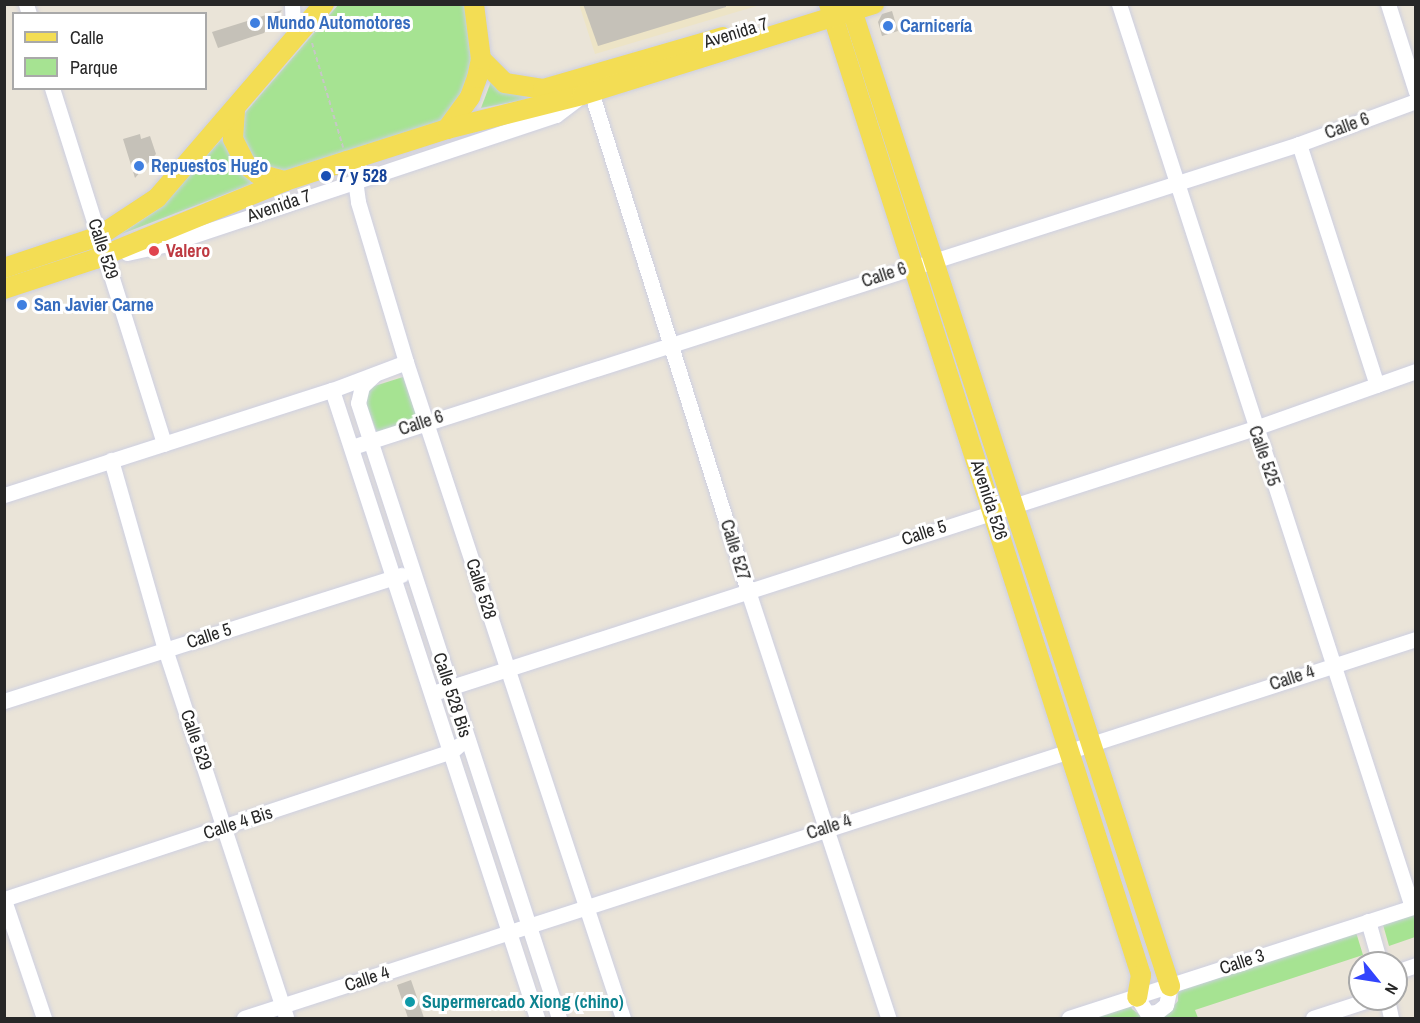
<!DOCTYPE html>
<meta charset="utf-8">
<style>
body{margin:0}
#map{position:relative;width:1420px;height:1023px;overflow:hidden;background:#eae4d8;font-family:"Archivo Narrow",sans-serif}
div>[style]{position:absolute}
.education>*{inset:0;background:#ede4c6}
.green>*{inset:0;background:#a6e392}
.building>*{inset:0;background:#c5c1b8}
.path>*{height:2px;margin-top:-1px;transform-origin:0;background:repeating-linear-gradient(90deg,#c7c7c7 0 4.5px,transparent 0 7.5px)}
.roads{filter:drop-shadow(0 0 2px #cdcfe1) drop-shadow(0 0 2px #cdcfe1)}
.minor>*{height:15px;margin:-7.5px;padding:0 7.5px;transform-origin:7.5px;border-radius:7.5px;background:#fff}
.major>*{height:20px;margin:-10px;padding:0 10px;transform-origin:10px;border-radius:10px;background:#f3dd54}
.dots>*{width:16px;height:16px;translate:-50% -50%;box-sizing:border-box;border:3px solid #fff;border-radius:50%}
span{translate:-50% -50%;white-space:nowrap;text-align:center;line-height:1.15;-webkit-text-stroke:6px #fff;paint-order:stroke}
.shop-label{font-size:18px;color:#366cbe;font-weight:700}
.left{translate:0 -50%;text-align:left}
.street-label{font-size:18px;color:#272727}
.transit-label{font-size:18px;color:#164399;font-weight:700}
.health-label{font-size:18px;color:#be3a42;font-weight:700}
.culture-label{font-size:18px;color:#0d838f;font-weight:700}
.frame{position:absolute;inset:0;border:6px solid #272727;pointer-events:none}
.legend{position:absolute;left:12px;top:12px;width:195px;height:78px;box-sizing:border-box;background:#fff;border:2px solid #a9a9a9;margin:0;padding:8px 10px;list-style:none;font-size:18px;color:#272727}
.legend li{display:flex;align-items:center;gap:12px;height:30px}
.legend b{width:30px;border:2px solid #a9a9a9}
.north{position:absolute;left:1348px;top:951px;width:60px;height:60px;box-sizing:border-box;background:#fff;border:2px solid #a9a9a9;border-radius:50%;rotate:120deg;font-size:16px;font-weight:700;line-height:24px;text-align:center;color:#272727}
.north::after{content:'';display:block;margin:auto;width:21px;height:27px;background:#3244fd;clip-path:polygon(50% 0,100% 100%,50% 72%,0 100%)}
</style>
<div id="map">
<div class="education">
<div style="clip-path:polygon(579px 4px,760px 5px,595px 54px)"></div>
</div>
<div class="green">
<div style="clip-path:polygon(338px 5px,466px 5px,473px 65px,466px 94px,447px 120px,282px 174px,254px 163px,239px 141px,239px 120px)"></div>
<div style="clip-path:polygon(492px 79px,569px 91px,481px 108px)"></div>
<div style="clip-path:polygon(227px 133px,262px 180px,119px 235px,160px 208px)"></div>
<div style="clip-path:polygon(403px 377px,418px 420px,378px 435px,364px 399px,368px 388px)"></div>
<div style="clip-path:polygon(1415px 909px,1415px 937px,1389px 946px,1382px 921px)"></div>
<div style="clip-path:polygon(1355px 929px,1363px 955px,1195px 1010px,1198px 1018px,1151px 1018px,1166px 1014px,1178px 1001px,1178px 983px)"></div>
<div style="clip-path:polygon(1129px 1000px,1132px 1009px,1144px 1018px,1070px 1018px)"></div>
</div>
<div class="building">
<div style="clip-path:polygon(583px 4px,726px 4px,726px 7px,598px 46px)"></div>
<div style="clip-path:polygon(282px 10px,264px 33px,218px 48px,212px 32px)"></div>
<div style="clip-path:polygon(892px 11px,898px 31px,882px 36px,878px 22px,882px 14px)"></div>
<div style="clip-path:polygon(140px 134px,141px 139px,150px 136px,156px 154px,135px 178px,123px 139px)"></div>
<div style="clip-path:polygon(411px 980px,424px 1018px,408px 1018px,397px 985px)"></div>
</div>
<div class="path">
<div style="left:312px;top:43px;width:109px;rotate:73.4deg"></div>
</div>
<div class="roads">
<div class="minor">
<div style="left:26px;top:4px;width:10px;rotate:73deg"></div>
<div style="left:292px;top:4px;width:36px;rotate:88deg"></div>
<div style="left:1119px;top:4px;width:949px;rotate:72.02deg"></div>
<div style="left:1388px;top:4px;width:92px;rotate:72.3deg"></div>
<div style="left:588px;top:82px;width:534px;rotate:72.55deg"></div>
<div style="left:748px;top:591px;width:449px;rotate:71.8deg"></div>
<div style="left:52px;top:88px;width:373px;rotate:72.5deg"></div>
<div style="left:1299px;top:144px;width:253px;rotate:72.1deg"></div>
<div style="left:360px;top:157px;width:24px;rotate:102deg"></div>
<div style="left:355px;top:180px;width:22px;rotate:82deg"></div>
<div style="left:358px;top:202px;width:167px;rotate:73.3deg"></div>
<div style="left:406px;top:362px;width:691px;rotate:71.7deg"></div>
<div style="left:127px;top:253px;width:42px;rotate:-12.4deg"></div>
<div style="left:168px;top:244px;width:409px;rotate:-18.4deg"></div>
<div style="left:556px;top:115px;width:31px;rotate:-37deg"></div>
<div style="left:374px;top:375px;width:16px;rotate:137deg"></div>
<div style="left:362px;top:386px;width:17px;rotate:103deg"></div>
<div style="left:358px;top:403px;width:647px;rotate:71.9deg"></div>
<div style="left:332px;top:390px;width:661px;rotate:71.92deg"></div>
<div style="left:352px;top:447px;width:994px;rotate:-17.74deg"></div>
<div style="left:1299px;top:144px;width:125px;rotate:-20.2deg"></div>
<div style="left:111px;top:460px;width:197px;rotate:74.1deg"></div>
<div style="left:165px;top:649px;width:388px;rotate:71.8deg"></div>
<div style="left:4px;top:495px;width:344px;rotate:-17.8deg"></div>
<div style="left:332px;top:390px;width:79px;rotate:-20.7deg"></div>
<div style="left:433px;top:693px;width:864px;rotate:-17.87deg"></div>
<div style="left:1255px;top:428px;width:171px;rotate:-19.5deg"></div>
<div style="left:4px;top:701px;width:417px;rotate:-17.6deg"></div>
<div style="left:4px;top:899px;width:472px;rotate:-18.3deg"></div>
<div style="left:452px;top:751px;width:9px;rotate:-41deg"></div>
<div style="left:4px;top:900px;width:125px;rotate:71.3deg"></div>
<div style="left:1368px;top:921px;width:44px;rotate:74.1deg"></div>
<div style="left:1396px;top:972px;width:21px;rotate:-19deg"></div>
<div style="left:1137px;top:997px;width:19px;rotate:58deg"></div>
<div style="left:1147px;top:1013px;width:10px;rotate:-6deg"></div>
<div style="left:1157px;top:1012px;width:11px;rotate:-38deg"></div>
<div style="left:1166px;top:1005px;width:19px;rotate:-78deg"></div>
<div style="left:1387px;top:999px;width:19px;rotate:78deg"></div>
<div style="left:244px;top:1018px;width:1232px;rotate:-17.92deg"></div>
<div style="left:1069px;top:1018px;width:365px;rotate:-17.9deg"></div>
<div style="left:1313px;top:1018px;width:61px;rotate:-18.1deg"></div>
</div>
<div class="major">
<div style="left:829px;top:4px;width:1020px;rotate:72.19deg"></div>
<div style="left:1141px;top:975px;width:22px;rotate:100deg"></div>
<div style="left:850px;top:4px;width:1033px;rotate:71.95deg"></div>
<div style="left:481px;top:59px;width:34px;rotate:45deg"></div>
<div style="left:505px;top:83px;width:38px;rotate:9deg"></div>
<div style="left:543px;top:89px;width:187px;rotate:-16.1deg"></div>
<div style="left:235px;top:110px;width:29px;rotate:94deg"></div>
<div style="left:233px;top:139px;width:29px;rotate:63deg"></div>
<div style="left:246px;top:165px;width:15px;rotate:37deg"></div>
<div style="left:258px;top:174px;width:28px;rotate:15deg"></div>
<div style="left:447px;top:129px;width:39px;rotate:-54deg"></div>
<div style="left:470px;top:97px;width:20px;rotate:-70deg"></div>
<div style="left:477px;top:78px;width:19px;rotate:-78deg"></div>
<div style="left:481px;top:59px;width:55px;rotate:-97.3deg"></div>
<div style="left:4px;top:268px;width:100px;rotate:-18.6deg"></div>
<div style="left:99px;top:236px;width:69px;rotate:-33.2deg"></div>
<div style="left:157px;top:198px;width:256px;rotate:-49.3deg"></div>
<div style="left:4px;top:289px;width:96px;rotate:-18.2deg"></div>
<div style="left:95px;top:259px;width:205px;rotate:-22.3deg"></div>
<div style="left:285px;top:181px;width:65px;rotate:-17.9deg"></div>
<div style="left:347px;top:161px;width:105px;rotate:-17.7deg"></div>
<div style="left:447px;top:129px;width:139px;rotate:-14.1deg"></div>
<div style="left:582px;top:95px;width:306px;rotate:-17.3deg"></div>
</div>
</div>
<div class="dots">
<div style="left:255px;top:23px;background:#3f7fe0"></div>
<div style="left:888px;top:26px;background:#3f7fe0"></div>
<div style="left:139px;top:166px;background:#3f7fe0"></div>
<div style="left:326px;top:176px;background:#1a4fb4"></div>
<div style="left:154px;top:251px;background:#e0444e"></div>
<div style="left:22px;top:305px;background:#3f7fe0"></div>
<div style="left:410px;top:1002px;background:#0f9aa8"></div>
</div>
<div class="shop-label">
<span class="left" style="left:267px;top:23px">Mundo Automotores</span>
<span class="left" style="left:900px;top:26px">Carnicería</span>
<span class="left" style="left:151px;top:166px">Repuestos Hugo</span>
<span class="left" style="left:34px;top:305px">San Javier Carne</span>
</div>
<div class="street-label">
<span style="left:736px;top:33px;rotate:-17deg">Avenida 7</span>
<span style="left:1347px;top:126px;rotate:-20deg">Calle 6</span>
<span style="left:279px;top:206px;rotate:-19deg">Avenida 7</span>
<span style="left:103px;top:249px;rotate:72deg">Calle 529</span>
<span style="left:884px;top:275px;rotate:-18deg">Calle 6</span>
<span style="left:421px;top:423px;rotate:-18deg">Calle 6</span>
<span style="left:1264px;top:456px;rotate:71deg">Calle 525</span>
<span style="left:989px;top:500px;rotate:72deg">Avenida 526</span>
<span style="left:924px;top:533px;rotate:-18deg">Calle 5</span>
<span style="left:735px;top:550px;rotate:73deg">Calle 527</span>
<span style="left:481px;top:589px;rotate:72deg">Calle 528</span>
<span style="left:209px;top:636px;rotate:-18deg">Calle 5</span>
<span style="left:1292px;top:678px;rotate:-18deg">Calle 4</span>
<span style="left:452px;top:695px;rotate:72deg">Calle 528 Bis</span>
<span style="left:196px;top:740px;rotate:71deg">Calle 529</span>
<span style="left:238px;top:823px;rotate:-18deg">Calle 4 Bis</span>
<span style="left:829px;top:827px;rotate:-18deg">Calle 4</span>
<span style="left:1242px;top:962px;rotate:-18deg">Calle 3</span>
<span style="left:367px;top:979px;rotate:-18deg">Calle 4</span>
</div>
<div class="transit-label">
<span class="left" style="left:338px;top:176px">7 y 528</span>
</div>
<div class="health-label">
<span class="left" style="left:166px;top:251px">Valero</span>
</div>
<div class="culture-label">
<span class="left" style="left:422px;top:1002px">Supermercado Xiong (chino)</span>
</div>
<div class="frame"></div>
<ul class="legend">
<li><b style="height:8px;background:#f3dd54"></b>Calle</li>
<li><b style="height:16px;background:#a6e392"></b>Parque</li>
</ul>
<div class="north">N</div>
</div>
